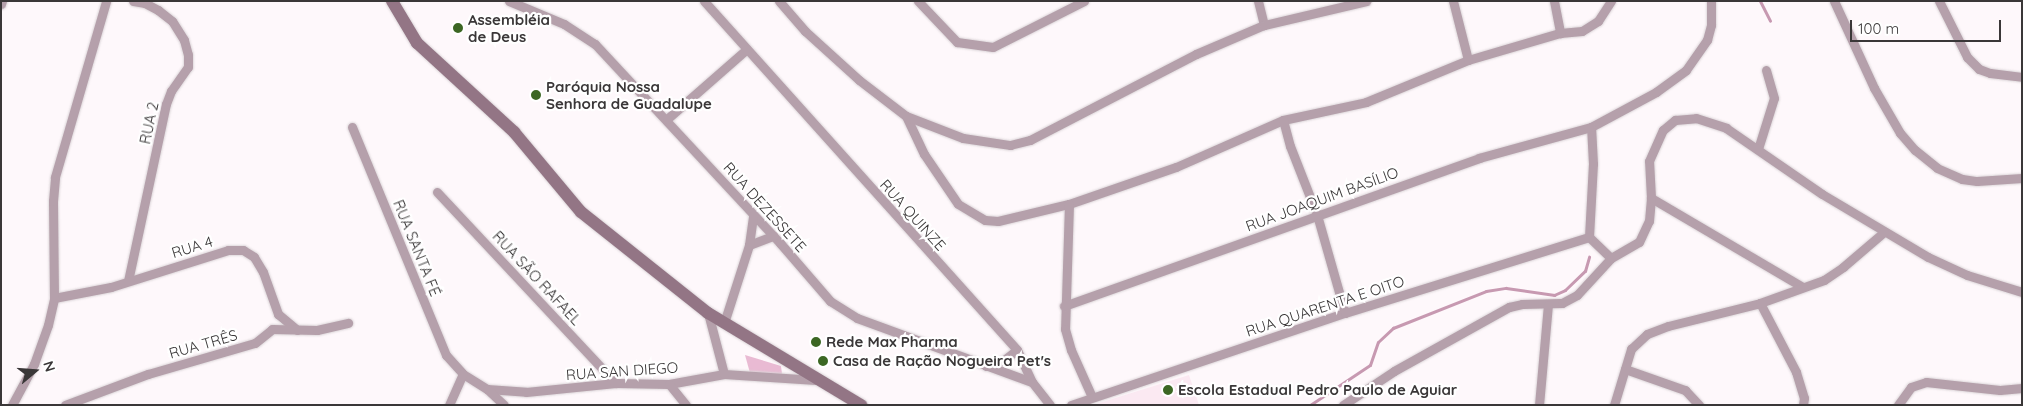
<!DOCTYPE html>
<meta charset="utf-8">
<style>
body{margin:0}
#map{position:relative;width:2023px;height:406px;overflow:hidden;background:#fef8fb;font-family:Quicksand,sans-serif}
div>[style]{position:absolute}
.built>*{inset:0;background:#fbe9f2}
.green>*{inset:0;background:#e9bad3}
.stream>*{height:3px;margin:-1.5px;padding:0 1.5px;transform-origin:1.5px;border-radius:1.5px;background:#c799b1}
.roads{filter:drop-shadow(0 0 1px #dbd5d8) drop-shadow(0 0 1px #dbd5d8)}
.street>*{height:9px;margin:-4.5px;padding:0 4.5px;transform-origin:4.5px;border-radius:4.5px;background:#b5a0ab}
.secondary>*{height:12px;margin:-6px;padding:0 6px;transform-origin:6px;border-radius:6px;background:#937585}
.dots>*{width:14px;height:14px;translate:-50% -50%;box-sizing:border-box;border:2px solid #fff;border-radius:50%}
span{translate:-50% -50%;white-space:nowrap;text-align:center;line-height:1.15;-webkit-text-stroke:4.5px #fff;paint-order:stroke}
.poi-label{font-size:15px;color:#3a3738;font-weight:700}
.left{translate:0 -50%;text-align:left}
.street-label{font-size:15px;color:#3a3738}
.frame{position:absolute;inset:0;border:2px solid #3a3738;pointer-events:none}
.north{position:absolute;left:10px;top:346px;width:50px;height:50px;-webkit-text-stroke:4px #fff;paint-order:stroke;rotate:72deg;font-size:14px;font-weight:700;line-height:20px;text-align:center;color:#3a3738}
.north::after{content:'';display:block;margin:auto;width:18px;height:22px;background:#3a3738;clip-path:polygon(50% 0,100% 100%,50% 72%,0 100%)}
.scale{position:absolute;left:1850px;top:20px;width:151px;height:22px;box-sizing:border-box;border:2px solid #3a3738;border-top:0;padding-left:6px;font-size:15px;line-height:18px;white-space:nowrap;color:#3a3738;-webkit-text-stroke:4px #fff;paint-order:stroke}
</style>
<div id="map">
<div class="built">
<div style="clip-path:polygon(1189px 375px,1199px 405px,1093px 405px)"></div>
</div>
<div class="green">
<div style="clip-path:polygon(745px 355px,781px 366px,782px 374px,750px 373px)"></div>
</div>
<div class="stream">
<div style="left:1760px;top:1px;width:22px;rotate:63deg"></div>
<div style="left:1310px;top:405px;width:72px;rotate:-33.7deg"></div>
<div style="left:1370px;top:365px;width:24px;rotate:-71deg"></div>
<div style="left:1378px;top:342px;width:21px;rotate:-43deg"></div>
<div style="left:1393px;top:328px;width:100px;rotate:-21.7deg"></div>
<div style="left:1486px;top:291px;width:20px;rotate:-9deg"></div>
<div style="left:1506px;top:288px;width:49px;rotate:8.3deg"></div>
<div style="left:1554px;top:295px;width:12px;rotate:-24deg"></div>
<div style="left:1565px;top:290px;width:28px;rotate:-44deg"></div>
<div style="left:1585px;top:271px;width:15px;rotate:-74deg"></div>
</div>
<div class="roads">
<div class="street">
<div style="left:509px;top:1px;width:60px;rotate:22.7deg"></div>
<div style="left:564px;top:24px;width:37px;rotate:33deg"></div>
<div style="left:595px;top:44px;width:272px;rotate:47.1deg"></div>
<div style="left:780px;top:243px;width:77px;rotate:49.2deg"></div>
<div style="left:830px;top:301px;width:32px;rotate:32deg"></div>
<div style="left:857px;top:318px;width:186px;rotate:20.1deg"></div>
<div style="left:704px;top:1px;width:469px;rotate:48.1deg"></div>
<div style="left:1017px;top:350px;width:35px;rotate:65deg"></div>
<div style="left:1032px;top:382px;width:29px;rotate:52deg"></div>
<div style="left:779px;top:1px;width:40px;rotate:49deg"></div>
<div style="left:805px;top:31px;width:73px;rotate:42.2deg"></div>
<div style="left:859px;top:80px;width:59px;rotate:37.5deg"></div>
<div style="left:906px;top:116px;width:42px;rotate:64.7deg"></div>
<div style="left:924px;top:154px;width:60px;rotate:55.8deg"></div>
<div style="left:958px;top:204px;width:31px;rotate:31deg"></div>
<div style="left:985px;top:220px;width:13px;rotate:4deg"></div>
<div style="left:998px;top:221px;width:73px;rotate:-13.5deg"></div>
<div style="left:1069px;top:204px;width:113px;rotate:-19.1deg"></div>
<div style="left:1176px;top:167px;width:117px;rotate:-23.7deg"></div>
<div style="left:1283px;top:120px;width:85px;rotate:-12.2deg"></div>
<div style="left:1366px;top:102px;width:110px;rotate:-22.4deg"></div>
<div style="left:1468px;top:60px;width:96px;rotate:-16.4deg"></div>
<div style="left:1560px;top:33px;width:22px;rotate:-5deg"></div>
<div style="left:1582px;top:31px;width:19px;rotate:-32deg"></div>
<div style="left:1598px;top:21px;width:24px;rotate:-57deg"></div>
<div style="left:918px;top:1px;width:57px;rotate:46.4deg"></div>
<div style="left:957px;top:42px;width:36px;rotate:8deg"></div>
<div style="left:993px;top:47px;width:102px;rotate:-26.8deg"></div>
<div style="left:1258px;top:1px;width:25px;rotate:76deg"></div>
<div style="left:1453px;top:1px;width:61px;rotate:75.7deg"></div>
<div style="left:1554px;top:1px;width:33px;rotate:79deg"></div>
<div style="left:1834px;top:1px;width:96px;rotate:65.3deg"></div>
<div style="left:1874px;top:88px;width:52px;rotate:60deg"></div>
<div style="left:1900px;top:133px;width:23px;rotate:49deg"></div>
<div style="left:1915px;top:150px;width:28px;rotate:39deg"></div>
<div style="left:1937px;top:168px;width:27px;rotate:24deg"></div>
<div style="left:1962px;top:179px;width:15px;rotate:8deg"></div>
<div style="left:1977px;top:181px;width:45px;rotate:-3.8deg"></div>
<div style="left:1939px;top:1px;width:63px;rotate:63.4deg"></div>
<div style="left:1967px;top:57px;width:17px;rotate:45deg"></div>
<div style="left:1979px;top:69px;width:12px;rotate:20deg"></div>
<div style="left:1990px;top:73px;width:32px;rotate:7deg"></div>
<div style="left:1px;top:4px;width:3px;rotate:-72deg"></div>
<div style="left:906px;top:116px;width:61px;rotate:21.1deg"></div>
<div style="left:963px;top:138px;width:48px;rotate:8.5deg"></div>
<div style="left:1010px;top:145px;width:21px;rotate:-14deg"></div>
<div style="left:1030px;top:140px;width:187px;rotate:-27.4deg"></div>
<div style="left:1196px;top:54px;width:74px;rotate:-23.1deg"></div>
<div style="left:1264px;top:25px;width:105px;rotate:-13.2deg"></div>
<div style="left:667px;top:119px;width:106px;rotate:-41.2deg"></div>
<div style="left:1283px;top:120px;width:27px;rotate:75deg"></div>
<div style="left:1290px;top:146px;width:74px;rotate:68.6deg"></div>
<div style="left:1317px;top:215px;width:102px;rotate:74.1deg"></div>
<div style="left:352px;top:127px;width:247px;rotate:67.6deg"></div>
<div style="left:446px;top:355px;width:25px;rotate:48deg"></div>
<div style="left:463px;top:374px;width:28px;rotate:32deg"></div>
<div style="left:487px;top:389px;width:39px;rotate:4deg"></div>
<div style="left:526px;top:392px;width:90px;rotate:-5.7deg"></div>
<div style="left:616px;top:383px;width:53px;rotate:1.1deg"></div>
<div style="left:669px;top:384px;width:56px;rotate:-10.3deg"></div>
<div style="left:724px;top:374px;width:92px;rotate:3.7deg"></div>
<div style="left:1758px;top:149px;width:53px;rotate:-72.6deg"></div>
<div style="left:1774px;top:98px;width:29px;rotate:-106deg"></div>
<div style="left:437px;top:192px;width:262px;rotate:46.9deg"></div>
<div style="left:1651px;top:198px;width:174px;rotate:30.4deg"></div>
<div style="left:1069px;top:204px;width:125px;rotate:91.8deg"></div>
<div style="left:1065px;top:329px;width:22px;rotate:74deg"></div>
<div style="left:1071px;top:350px;width:51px;rotate:65.9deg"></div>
<div style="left:1589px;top:237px;width:73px;rotate:-86.9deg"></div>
<div style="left:1593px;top:164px;width:37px;rotate:-93deg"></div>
<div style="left:1591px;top:127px;width:74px;rotate:-28.3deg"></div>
<div style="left:1656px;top:92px;width:37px;rotate:-36deg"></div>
<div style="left:1686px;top:70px;width:37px;rotate:-55deg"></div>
<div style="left:1707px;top:40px;width:16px;rotate:-75deg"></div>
<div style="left:1711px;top:25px;width:24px;rotate:-90deg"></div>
<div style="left:1589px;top:237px;width:30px;rotate:44deg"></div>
<div style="left:749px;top:245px;width:26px;rotate:-21deg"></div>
<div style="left:128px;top:281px;width:181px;rotate:-77.9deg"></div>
<div style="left:166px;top:104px;width:14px;rotate:-69deg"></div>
<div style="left:171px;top:91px;width:29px;rotate:-55deg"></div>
<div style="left:188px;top:67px;width:12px;rotate:-90deg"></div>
<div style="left:188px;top:55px;width:16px;rotate:-105deg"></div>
<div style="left:184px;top:40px;width:22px;rotate:-122deg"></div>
<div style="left:172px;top:21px;width:18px;rotate:-142deg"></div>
<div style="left:158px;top:10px;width:15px;rotate:-152deg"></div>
<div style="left:145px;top:3px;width:12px;rotate:-171deg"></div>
<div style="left:54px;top:298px;width:58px;rotate:-10.9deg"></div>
<div style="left:111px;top:287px;width:123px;rotate:-17.5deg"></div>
<div style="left:228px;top:250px;width:15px"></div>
<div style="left:243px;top:250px;width:13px;rotate:32deg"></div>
<div style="left:254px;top:257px;width:17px;rotate:59deg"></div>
<div style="left:263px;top:272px;width:45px;rotate:70.3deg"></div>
<div style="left:278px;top:314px;width:25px;rotate:40deg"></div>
<div style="left:1760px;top:303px;width:78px;rotate:62.4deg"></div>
<div style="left:1796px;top:372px;width:27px;rotate:73deg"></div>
<div style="left:1804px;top:398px;width:7px;rotate:98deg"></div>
<div style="left:1064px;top:306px;width:441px;rotate:-19.6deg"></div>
<div style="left:1479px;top:158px;width:116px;rotate:-15.5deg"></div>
<div style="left:708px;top:313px;width:63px;rotate:75.3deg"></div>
<div style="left:724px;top:323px;width:82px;rotate:-72.2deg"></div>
<div style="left:749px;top:245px;width:30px;rotate:-82deg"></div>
<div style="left:986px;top:366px;width:19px;rotate:-18deg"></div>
<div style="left:1004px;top:360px;width:16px;rotate:-38deg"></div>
<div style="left:1625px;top:369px;width:64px;rotate:19.3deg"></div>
<div style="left:1685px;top:390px;width:21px;rotate:47deg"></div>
<div style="left:669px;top:384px;width:27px;rotate:51deg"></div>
<div style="left:487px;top:389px;width:23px;rotate:43deg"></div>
<div style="left:12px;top:405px;width:47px;rotate:-61.8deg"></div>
<div style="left:34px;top:364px;width:41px;rotate:-70.3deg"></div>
<div style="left:48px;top:325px;width:28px;rotate:-77deg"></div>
<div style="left:54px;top:298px;width:97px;rotate:-90.6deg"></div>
<div style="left:53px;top:201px;width:24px;rotate:-85deg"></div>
<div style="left:55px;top:177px;width:183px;rotate:-73.8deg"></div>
<div style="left:65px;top:405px;width:89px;rotate:-20.5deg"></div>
<div style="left:148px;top:374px;width:111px;rotate:-16.2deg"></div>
<div style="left:255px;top:343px;width:22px;rotate:-39deg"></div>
<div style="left:272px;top:329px;width:45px;rotate:1.3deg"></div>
<div style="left:317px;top:330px;width:32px;rotate:-13deg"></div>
<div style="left:449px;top:405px;width:34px;rotate:-66deg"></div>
<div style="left:1071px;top:405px;width:289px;rotate:-18.6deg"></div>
<div style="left:1345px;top:313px;width:256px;rotate:-17.3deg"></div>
<div style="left:1343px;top:405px;width:61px;rotate:-33.7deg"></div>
<div style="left:1394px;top:371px;width:132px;rotate:-29.1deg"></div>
<div style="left:1509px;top:307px;width:13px;rotate:-13deg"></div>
<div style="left:1522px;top:304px;width:40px;rotate:-1.4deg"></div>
<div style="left:1562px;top:303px;width:17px;rotate:-28deg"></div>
<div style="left:1577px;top:295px;width:50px;rotate:-47.4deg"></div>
<div style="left:1611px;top:258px;width:32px;rotate:-30deg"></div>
<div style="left:1639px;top:242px;width:23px;rotate:-65deg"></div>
<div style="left:1649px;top:221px;width:23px;rotate:-85deg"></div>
<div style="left:1651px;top:198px;width:37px;rotate:-93deg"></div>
<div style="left:1649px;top:161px;width:34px;rotate:-66deg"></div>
<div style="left:1663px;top:130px;width:16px;rotate:-40deg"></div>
<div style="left:1675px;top:120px;width:21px;rotate:-5deg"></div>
<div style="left:1696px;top:118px;width:32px;rotate:18deg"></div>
<div style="left:1726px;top:128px;width:116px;rotate:34.5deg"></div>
<div style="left:1822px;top:194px;width:123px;rotate:30.7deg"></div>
<div style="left:1928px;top:257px;width:43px;rotate:24.8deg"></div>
<div style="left:1967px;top:275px;width:58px;rotate:17.2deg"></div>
<div style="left:1539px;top:405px;width:100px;rotate:-84.9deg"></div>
<div style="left:1614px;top:405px;width:59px;rotate:-73.1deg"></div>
<div style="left:1631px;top:349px;width:22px;rotate:-43deg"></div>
<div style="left:1647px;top:334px;width:22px;rotate:-21deg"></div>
<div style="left:1668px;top:326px;width:95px;rotate:-14deg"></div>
<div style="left:1760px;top:303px;width:68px;rotate:-19.8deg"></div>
<div style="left:1824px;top:280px;width:23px;rotate:-34deg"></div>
<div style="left:1843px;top:267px;width:54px;rotate:-40.5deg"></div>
<div style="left:1898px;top:405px;width:22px;rotate:-54deg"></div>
<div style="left:1911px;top:387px;width:16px;rotate:-18deg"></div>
<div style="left:1926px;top:382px;width:74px;rotate:6.2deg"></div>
<div style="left:2000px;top:390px;width:22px;rotate:-5deg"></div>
</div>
<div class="secondary">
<div style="left:392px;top:1px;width:49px;rotate:59.2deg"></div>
<div style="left:417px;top:43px;width:132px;rotate:42.5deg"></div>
<div style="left:514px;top:132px;width:104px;rotate:50.1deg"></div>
<div style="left:581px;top:212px;width:162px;rotate:38.5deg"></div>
<div style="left:708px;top:313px;width:179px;rotate:31deg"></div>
</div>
</div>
<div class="dots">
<div style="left:458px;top:28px;background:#3c6623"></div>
<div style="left:536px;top:95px;background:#3c6623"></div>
<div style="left:816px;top:342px;background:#3c6623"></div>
<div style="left:823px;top:361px;background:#3c6623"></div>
<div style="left:1168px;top:390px;background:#3c6623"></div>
</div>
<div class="poi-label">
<span class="left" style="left:468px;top:28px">Assembléia<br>de Deus</span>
<span class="left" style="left:546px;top:95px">Paróquia Nossa<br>Senhora de Guadalupe</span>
<span class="left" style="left:826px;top:342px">Rede Max Pharma</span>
<span class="left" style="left:833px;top:361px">Casa de Ração Nogueira Pet's</span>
<span class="left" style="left:1178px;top:390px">Escola Estadual Pedro Paulo de Aguiar</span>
</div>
<div class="street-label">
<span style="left:149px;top:123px;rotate:-78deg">RUA 2</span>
<span style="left:1322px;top:199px;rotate:-20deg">RUA JOAQUIM BASÍLIO</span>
<span style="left:765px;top:207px;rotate:48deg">RUA DEZESSETE</span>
<span style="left:913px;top:215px;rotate:48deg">RUA QUINZE</span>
<span style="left:192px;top:247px;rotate:-17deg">RUA 4</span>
<span style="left:417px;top:248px;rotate:68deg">RUA SANTA FÉ</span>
<span style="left:537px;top:278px;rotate:47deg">RUA SÃO RAFAEL</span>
<span style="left:1325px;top:306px;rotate:-18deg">RUA QUARENTA E OITO</span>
<span style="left:203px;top:344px;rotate:-16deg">RUA TRÊS</span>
<span style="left:622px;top:371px;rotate:-4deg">RUA SAN DIEGO</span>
</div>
<div class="frame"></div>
<div class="north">N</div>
<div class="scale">100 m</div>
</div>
